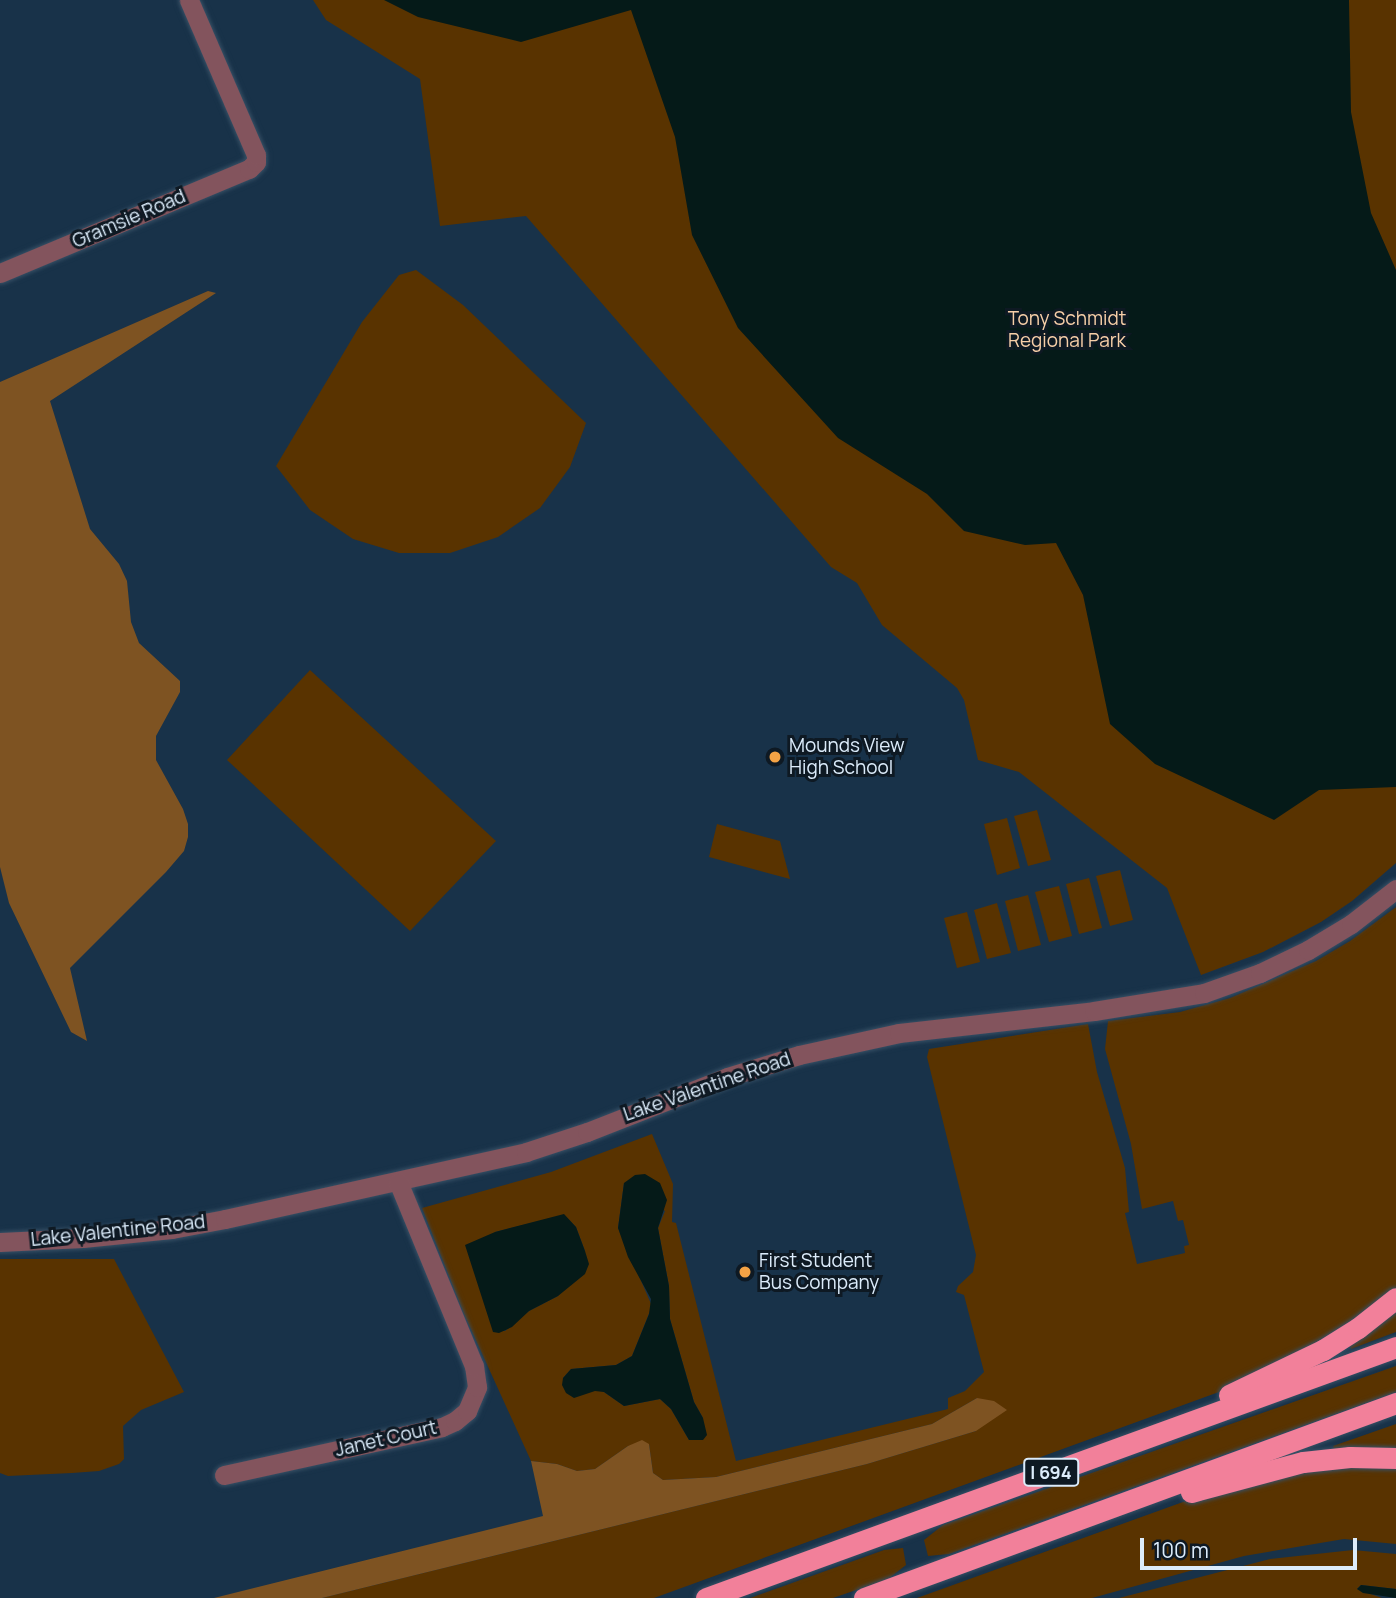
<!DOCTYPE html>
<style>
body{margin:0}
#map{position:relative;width:1396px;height:1598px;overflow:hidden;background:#183249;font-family:Manrope,sans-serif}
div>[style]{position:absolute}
.green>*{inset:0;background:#593300}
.forest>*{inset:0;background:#7e5322}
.water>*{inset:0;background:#051a18}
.roads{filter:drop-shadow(0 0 2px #375065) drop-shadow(0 0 2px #375065)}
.minor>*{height:19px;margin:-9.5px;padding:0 9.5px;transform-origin:9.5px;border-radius:9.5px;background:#83545d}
.highway>*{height:21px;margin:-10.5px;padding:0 10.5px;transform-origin:10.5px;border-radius:10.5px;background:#f2809a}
.dots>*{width:19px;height:19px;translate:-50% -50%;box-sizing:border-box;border:4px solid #0e1923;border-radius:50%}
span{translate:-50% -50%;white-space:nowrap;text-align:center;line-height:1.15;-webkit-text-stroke:6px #0e1923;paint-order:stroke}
.shield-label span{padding:2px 5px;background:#0e1923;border:2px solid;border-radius:5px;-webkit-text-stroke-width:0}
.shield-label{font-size:18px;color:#dcecfb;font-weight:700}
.street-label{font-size:19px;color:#dcecfb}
.park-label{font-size:19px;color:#f7cfa8}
.poi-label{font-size:19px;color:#dcecfb}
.left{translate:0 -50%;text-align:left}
.scale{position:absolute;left:1140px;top:1538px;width:217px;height:32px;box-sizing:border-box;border:4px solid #dcecfb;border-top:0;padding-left:9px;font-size:21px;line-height:24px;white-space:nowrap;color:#dcecfb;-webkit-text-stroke:5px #0e1923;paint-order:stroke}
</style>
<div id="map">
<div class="green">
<div style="clip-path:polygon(313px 0,1396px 0,1396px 863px,1352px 901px,1321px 922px,1263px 952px,1201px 975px,1167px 888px,1019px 772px,978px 760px,964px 700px,957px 688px,882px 625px,857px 583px,831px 567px,526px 216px,440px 226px,420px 79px,326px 20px)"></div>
<div style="clip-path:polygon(416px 270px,463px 305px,586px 423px,570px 467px,540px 508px,498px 537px,450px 553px,399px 553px,353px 539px,310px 510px,276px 466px,362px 322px,399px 275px)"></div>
<div style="clip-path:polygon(310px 670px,496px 841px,410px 931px,227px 760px)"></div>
<div style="clip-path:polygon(1037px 810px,1051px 860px,1028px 866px,1014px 816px)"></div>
<div style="clip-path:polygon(1007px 818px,1020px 868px,997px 875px,984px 824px)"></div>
<div style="clip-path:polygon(717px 824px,780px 841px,790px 879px,709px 857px)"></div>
<div style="clip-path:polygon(1120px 870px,1133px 920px,1110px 926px,1096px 876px)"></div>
<div style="clip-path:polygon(1089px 878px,1102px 928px,1079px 934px,1066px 884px)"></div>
<div style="clip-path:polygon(1059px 886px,1072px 936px,1049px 942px,1035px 892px)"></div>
<div style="clip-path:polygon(1028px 895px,1041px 945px,1018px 951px,1005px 901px)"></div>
<div style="clip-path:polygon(997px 903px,1011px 953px,987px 959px,974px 910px)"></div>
<div style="clip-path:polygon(evenodd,1396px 907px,1396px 1293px,1260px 1377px,654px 1598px,322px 1598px,867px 1464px,976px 1431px,977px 1398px,932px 1424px,716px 1477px,663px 1480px,653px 1473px,649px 1444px,628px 1446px,595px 1469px,577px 1471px,557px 1464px,531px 1461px,464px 1314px,422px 1208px,551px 1172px,652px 1134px,673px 1184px,672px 1222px,676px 1223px,736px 1461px,948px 1409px,948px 1398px,965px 1391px,984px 1372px,964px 1295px,956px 1292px,958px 1286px,973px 1272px,976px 1255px,927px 1057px,929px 1049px,1088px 1024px,1097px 1072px,1125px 1168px,1129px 1212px,1125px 1213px,1137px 1264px,1185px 1253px,1184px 1246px,1189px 1245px,1183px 1220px,1178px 1221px,1173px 1201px,1142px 1209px,1131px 1144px,1105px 1049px,1108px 1021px,1180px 1012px,1230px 998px,1316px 961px,1350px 941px,1396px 907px,624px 1183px,665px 1211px,658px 1228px,669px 1286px,670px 1319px,694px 1402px,703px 1418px,689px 1440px,671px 1409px,660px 1399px,624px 1406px,604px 1392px,563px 1378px,571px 1369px,616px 1365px,632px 1356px,652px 1306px,618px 1228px,624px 1183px,1396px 907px,564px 1215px,576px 1227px,585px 1251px,558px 1296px,529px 1311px,505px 1331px,493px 1331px,495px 1232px,564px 1215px)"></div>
<div style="clip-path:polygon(967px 912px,980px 962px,957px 968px,944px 918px)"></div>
<div style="clip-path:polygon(0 1259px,114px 1259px,184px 1392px,141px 1410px,123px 1426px,124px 1459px,119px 1464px,99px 1471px,72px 1473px,8px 1476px,0 1473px)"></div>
<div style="clip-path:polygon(1396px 1311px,1396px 1332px,1351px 1349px,1350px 1346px)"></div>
<div style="clip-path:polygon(1396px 1366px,1396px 1392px,949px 1554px,928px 1556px,924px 1540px,943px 1525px)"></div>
<div style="clip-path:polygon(1396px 1424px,1396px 1451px,1335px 1451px,1333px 1446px)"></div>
<div style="clip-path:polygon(1396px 1464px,1396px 1544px,1344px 1539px,1244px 1556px,1092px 1598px,917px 1598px,1219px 1489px,1296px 1470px)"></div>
<div style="clip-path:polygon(903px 1548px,906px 1565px,888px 1579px,833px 1598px,750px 1598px,884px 1550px)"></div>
<div style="clip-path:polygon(1353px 1550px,1396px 1554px,1396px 1589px,1361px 1585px,1357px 1589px,1382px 1598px,1119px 1598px,1270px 1559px)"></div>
</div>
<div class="forest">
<div style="clip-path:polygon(208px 291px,216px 293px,50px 401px,90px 529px,119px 564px,127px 581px,131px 622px,139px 643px,180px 681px,180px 692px,156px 736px,156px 760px,183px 809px,188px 824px,188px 837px,184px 851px,166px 872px,70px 968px,87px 1041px,71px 1032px,9px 903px,0 867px,0 382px)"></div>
<div style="clip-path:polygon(977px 1398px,994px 1401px,1007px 1410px,976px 1431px,867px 1464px,322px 1598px,214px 1598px,543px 1516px,531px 1461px,557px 1464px,577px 1471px,595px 1469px,628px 1446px,642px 1440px,649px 1444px,653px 1473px,663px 1480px,716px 1477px,932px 1424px)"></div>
</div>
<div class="water">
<div style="clip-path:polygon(384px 0,1349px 0,1351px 112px,1371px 213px,1396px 270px,1396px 787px,1319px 790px,1274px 820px,1155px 764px,1110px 724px,1083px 595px,1056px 543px,1025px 545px,964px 531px,927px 494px,838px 438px,738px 328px,692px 235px,675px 137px,631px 10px,521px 42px,418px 17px)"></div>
<div style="clip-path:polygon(645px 1174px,660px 1183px,667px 1200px,658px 1228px,669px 1286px,670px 1319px,694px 1402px,703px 1418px,707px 1435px,703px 1440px,689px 1440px,671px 1409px,660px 1399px,624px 1406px,604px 1392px,595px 1391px,574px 1398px,566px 1393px,562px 1385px,563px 1378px,571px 1369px,616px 1365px,632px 1356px,649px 1314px,651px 1299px,628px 1257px,618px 1228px,624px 1183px,635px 1175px)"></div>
<div style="clip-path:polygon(564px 1214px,576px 1227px,585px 1251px,589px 1264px,585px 1274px,558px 1296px,529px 1311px,512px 1327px,499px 1333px,493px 1332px,465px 1245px,495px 1232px)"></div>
<div style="clip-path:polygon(1361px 1585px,1396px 1589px,1396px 1598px,1363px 1593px,1357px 1589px)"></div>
</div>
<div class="roads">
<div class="minor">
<div style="left:0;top:273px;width:270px;rotate:-22.7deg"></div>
<div style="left:249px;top:169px;width:10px;rotate:-45deg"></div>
<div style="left:256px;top:162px;width:7px;rotate:-90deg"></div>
<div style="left:256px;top:155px;width:169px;rotate:-113.4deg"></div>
<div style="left:0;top:1242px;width:83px;rotate:-2.8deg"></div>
<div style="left:83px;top:1238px;width:89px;rotate:-5.8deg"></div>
<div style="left:172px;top:1229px;width:54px;rotate:-10.7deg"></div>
<div style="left:225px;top:1219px;width:308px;rotate:-12.5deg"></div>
<div style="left:526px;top:1152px;width:64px;rotate:-18.2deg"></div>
<div style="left:587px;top:1132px;width:150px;rotate:-21.4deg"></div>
<div style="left:727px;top:1077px;width:75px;rotate:-17deg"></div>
<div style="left:799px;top:1055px;width:102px;rotate:-12.4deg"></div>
<div style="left:899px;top:1033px;width:196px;rotate:-6.4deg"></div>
<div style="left:1094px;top:1011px;width:111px;rotate:-9.3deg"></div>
<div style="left:1204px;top:993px;width:59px;rotate:-19.7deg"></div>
<div style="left:1260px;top:973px;width:53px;rotate:-25.6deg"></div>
<div style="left:1308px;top:950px;width:50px;rotate:-31.2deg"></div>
<div style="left:1351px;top:924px;width:57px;rotate:-37.9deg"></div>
<div style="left:224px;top:1475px;width:223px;rotate:-12.4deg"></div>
<div style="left:442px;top:1427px;width:14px;rotate:-25deg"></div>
<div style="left:455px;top:1421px;width:16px;rotate:-40deg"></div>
<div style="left:467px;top:1411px;width:26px;rotate:-67deg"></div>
<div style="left:477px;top:1387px;width:21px;rotate:-98deg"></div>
<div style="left:474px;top:1366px;width:199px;rotate:-112.4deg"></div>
</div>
<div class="highway">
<div style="left:1229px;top:1395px;width:104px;rotate:-25.6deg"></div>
<div style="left:1323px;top:1350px;width:41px;rotate:-32.2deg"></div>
<div style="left:1358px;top:1328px;width:48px;rotate:-38.3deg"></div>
<div style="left:1191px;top:1492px;width:116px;rotate:-15deg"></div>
<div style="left:1303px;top:1462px;width:47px;rotate:-6.1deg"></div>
<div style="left:1350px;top:1457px;width:46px;rotate:1.2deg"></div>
<div style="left:706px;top:1598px;width:734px;rotate:-19.99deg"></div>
<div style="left:864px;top:1598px;width:567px;rotate:-20.13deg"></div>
</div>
</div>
<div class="dots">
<div style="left:775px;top:757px;background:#f4a345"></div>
<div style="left:745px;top:1272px;background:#f4a345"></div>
</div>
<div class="shield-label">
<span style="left:1051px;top:1472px">I 694</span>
</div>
<div class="street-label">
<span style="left:129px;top:219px;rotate:-23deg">Gramsie Road</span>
<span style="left:707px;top:1087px;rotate:-19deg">Lake Valentine Road</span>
<span style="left:118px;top:1231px;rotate:-6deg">Lake Valentine Road</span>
<span style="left:386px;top:1439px;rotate:-13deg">Janet Court</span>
</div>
<div class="park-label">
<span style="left:1067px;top:330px">Tony Schmidt<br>Regional Park</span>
</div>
<div class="poi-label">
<span class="left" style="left:789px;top:757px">Mounds View<br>High School</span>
<span class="left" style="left:759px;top:1272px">First Student<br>Bus Company</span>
</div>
<div class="scale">100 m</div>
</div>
